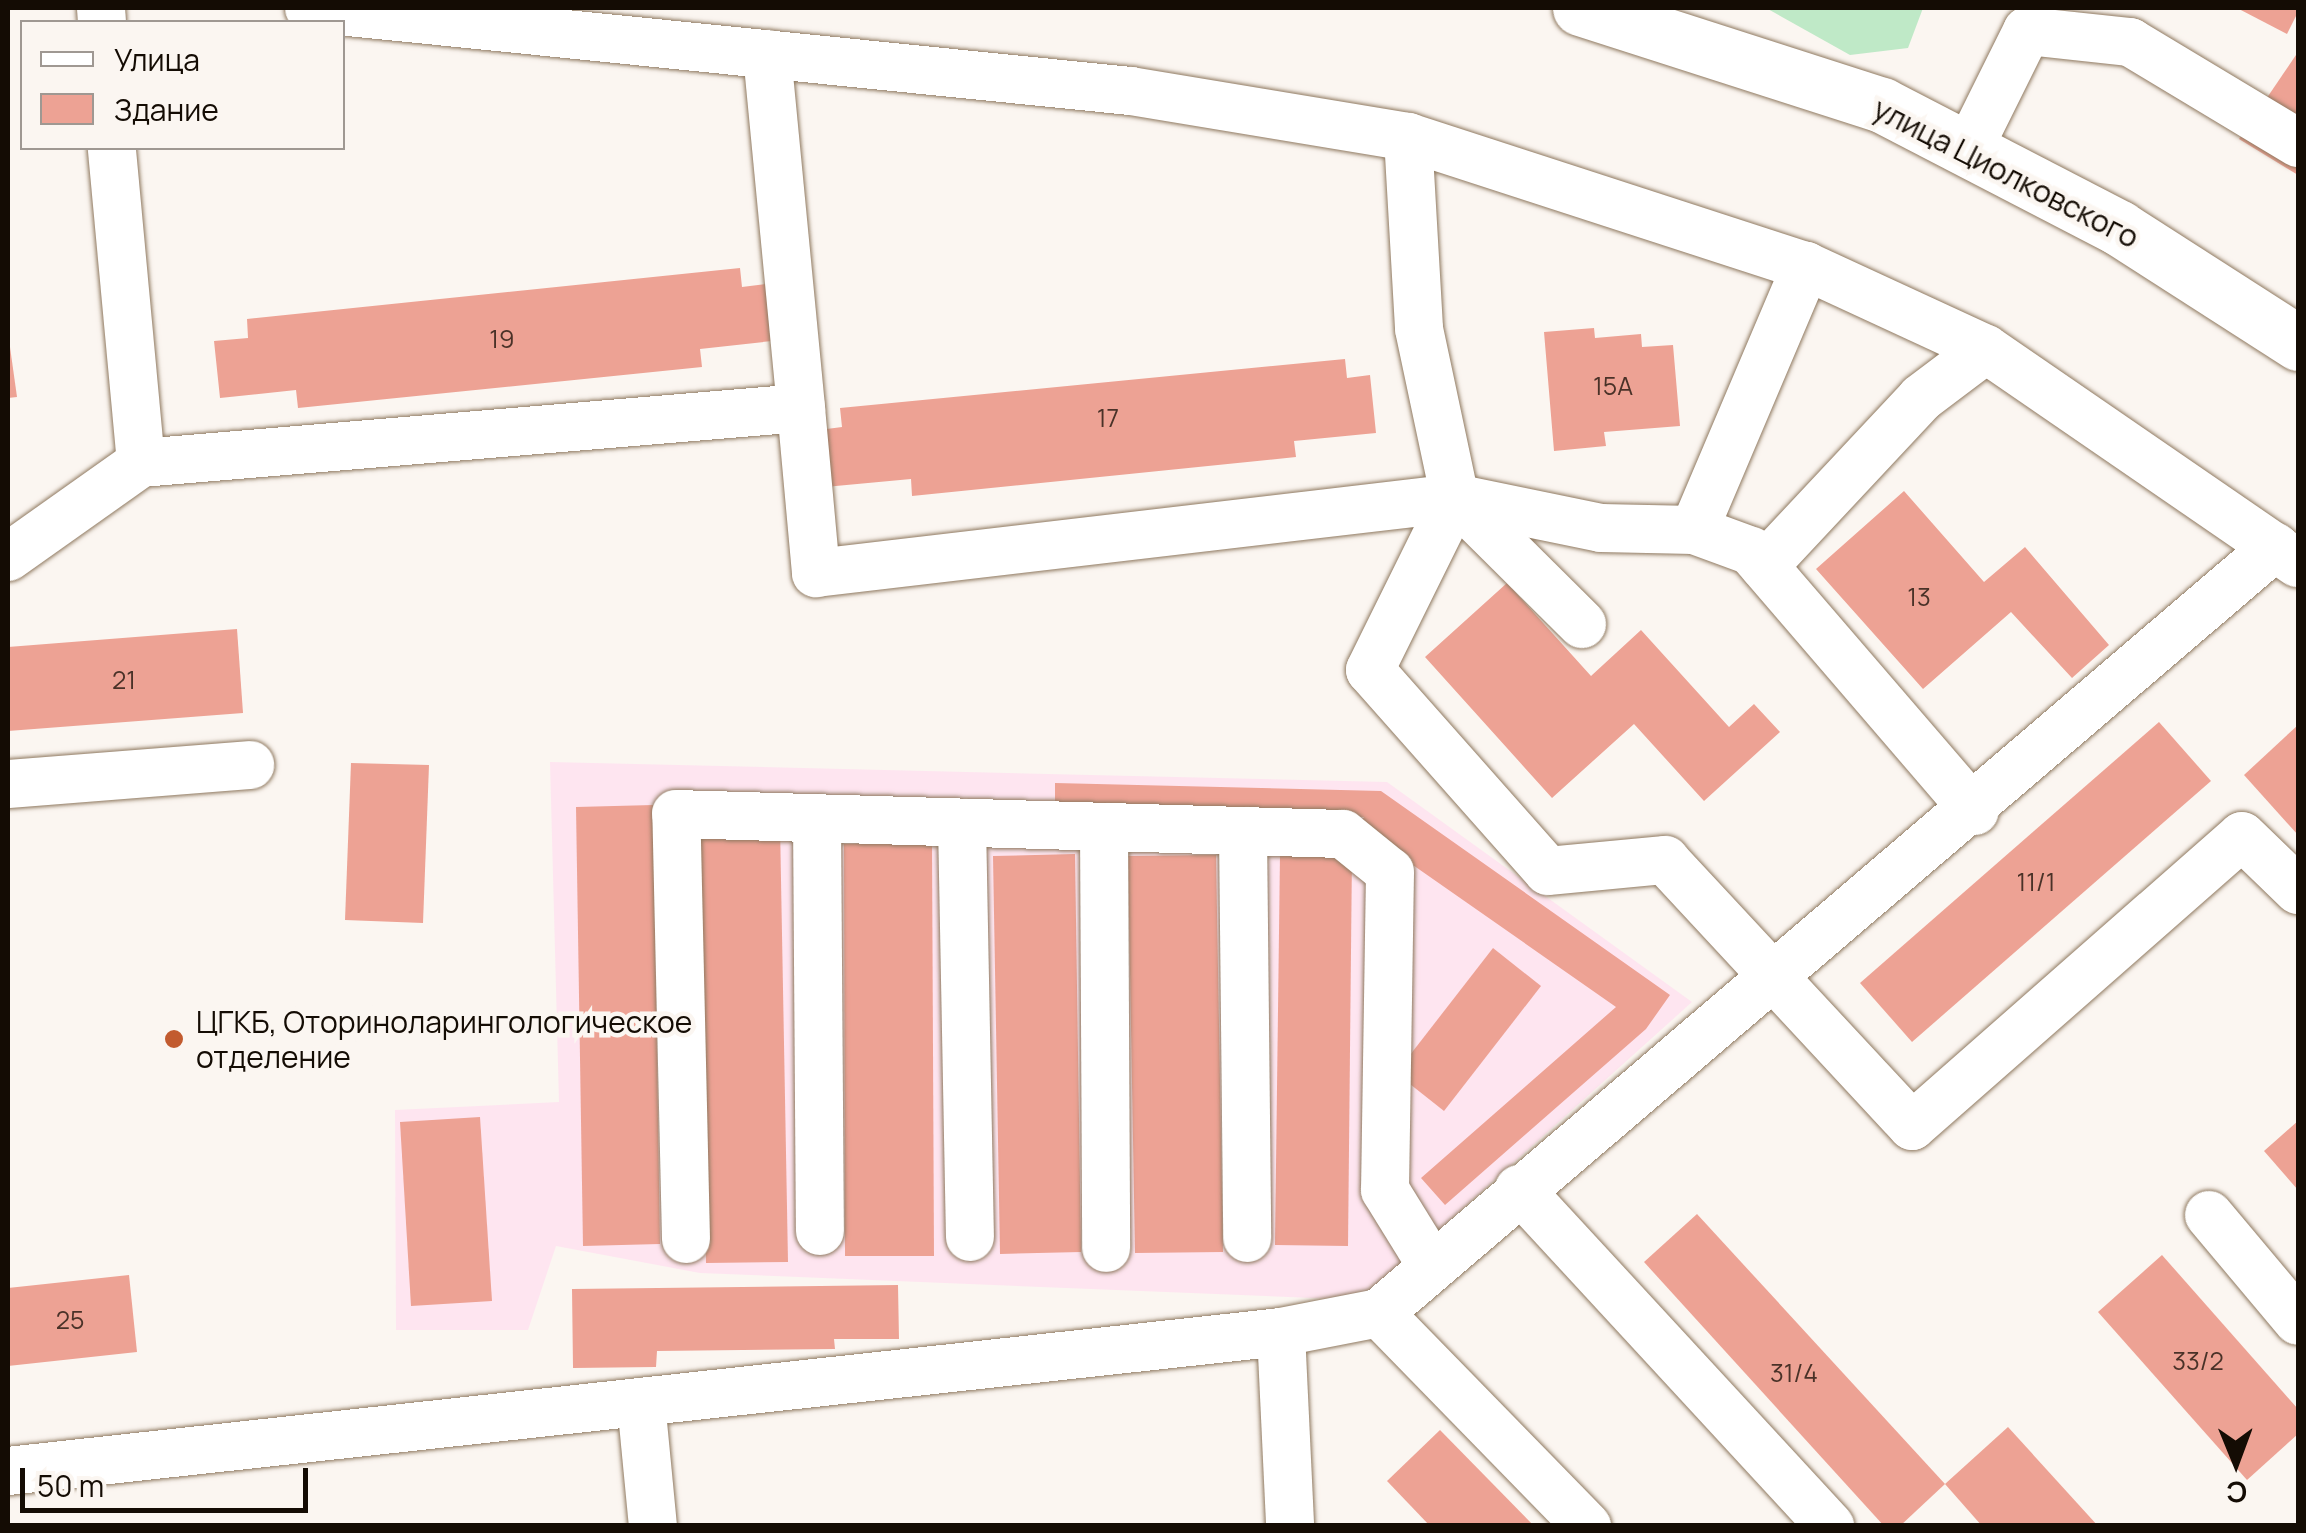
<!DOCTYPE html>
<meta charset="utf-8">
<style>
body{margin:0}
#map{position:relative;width:2306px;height:1533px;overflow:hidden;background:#fbf6f1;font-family:Manrope,sans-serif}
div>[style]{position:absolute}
.industrial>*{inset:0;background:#fee5f0}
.green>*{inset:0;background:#bfe9c7}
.building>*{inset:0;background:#eda294}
.roads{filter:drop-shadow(0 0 2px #8f7960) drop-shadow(0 0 2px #8f7960)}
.minor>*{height:48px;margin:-24px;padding:0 24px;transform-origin:24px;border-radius:24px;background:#fff}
.major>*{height:55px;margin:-27.5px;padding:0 27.5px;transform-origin:27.5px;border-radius:27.5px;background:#fff}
.dots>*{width:28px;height:28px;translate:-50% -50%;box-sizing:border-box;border:5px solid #fbf6f1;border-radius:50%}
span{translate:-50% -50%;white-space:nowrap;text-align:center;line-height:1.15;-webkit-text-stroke:9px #fbf6f1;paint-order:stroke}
.number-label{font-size:25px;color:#4a3228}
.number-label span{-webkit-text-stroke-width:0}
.street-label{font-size:30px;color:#140c04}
.poi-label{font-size:30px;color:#140c04}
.left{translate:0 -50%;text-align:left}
.frame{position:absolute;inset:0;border:10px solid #140c04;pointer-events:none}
.legend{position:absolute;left:20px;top:20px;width:325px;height:130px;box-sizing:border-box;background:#fbf6f1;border:2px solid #9f9892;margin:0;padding:12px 18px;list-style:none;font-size:30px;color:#140c04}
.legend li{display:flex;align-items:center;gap:20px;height:50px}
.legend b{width:50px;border:2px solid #9f9892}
.north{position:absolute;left:2186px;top:1413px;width:100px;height:100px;-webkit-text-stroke:8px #fbf6f1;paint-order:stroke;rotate:179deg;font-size:28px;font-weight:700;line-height:40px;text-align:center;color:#140c04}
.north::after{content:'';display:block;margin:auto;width:35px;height:45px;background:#140c04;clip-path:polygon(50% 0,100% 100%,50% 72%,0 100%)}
.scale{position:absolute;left:20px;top:1468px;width:288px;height:45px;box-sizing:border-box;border:5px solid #140c04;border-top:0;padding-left:12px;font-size:30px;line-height:35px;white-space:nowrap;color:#140c04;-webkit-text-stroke:8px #fbf6f1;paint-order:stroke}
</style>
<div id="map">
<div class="industrial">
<div style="clip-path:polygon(550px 762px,1387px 782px,1692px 1002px,1361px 1300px,700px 1273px,556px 1246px,528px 1330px,396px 1330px,395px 1110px,559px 1102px)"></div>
</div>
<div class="green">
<div style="clip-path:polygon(1766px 8px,1923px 8px,1908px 48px,1850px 55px)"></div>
</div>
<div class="building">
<div style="clip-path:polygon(2237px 8px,2298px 8px,2298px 12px,2287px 34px)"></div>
<div style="clip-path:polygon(2298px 52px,2298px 175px,2239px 139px)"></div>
<div style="clip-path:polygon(740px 268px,742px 287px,766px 284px,772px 341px,700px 349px,702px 367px,298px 408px,296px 390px,220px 398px,214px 341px,248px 338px,247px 319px)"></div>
<div style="clip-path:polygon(1594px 328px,1595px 338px,1641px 334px,1642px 347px,1673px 345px,1680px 426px,1604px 432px,1606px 446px,1554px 451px,1544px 332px)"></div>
<div style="clip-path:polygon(8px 333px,17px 397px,8px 398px)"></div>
<div style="clip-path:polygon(1345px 359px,1347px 378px,1370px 375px,1376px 433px,1294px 441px,1296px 457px,912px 496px,911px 479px,825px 487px,819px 430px,842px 427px,840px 408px)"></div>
<div style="clip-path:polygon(1904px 491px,1984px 582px,2025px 547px,2109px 645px,2072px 678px,2011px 612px,1923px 689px,1816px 569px)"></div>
<div style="clip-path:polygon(1507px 583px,1591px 676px,1641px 630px,1729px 727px,1754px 704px,1780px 732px,1704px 801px,1634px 724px,1552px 798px,1425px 657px)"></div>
<div style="clip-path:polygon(237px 629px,243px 713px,8px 731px,8px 647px)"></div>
<div style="clip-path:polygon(2159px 722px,2211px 781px,1912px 1042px,1860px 983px)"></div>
<div style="clip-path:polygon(2298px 725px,2298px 835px,2244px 775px)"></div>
<div style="clip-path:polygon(351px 763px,429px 765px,423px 923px,345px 920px)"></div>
<div style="clip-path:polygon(1055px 783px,1381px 791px,1670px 995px,1646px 1029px,1445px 1205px,1421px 1178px,1616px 1007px,1357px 826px,1364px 817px,1055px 809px)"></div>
<div style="clip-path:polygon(653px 805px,660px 1244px,583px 1246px,576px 807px)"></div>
<div style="clip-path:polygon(780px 825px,788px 1262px,706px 1263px,699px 827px)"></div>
<div style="clip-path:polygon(932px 843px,934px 1256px,845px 1256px,844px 844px)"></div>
<div style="clip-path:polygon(1075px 854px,1081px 1252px,1000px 1254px,993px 856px)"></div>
<div style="clip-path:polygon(1280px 854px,1352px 854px,1348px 1246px,1275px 1245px)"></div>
<div style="clip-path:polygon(1216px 855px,1223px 1252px,1135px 1253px,1128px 856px)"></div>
<div style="clip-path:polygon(1493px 948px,1541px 986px,1444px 1111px,1396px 1073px)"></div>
<div style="clip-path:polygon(480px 1117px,492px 1301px,411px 1306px,400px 1122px)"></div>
<div style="clip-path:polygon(2298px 1121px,2298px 1190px,2264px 1151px)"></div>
<div style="clip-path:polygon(1697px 1214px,1945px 1484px,1900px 1526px,1884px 1526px,1644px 1262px)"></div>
<div style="clip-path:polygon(2162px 1255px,2298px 1409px,2298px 1434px,2247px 1480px,2098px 1312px)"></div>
<div style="clip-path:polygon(129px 1275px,137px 1352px,8px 1366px,8px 1288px)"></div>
<div style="clip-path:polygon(898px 1285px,899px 1339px,834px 1339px,835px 1349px,657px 1351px,656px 1367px,573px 1368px,572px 1289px)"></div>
<div style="clip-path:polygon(2008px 1427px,2098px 1526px,1982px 1526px,1945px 1484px)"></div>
<div style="clip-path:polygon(1440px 1430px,1534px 1526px,1430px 1526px,1387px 1481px)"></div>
</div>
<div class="roads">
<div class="minor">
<div style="left:101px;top:8px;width:14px;rotate:86deg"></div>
<div style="left:309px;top:8px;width:826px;rotate:5.77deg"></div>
<div style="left:1131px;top:91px;width:281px;rotate:9.4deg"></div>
<div style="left:1408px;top:137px;width:418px;rotate:18deg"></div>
<div style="left:1806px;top:266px;width:198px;rotate:24.8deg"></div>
<div style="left:1986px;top:349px;width:378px;rotate:34.5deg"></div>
<div style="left:767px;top:54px;width:356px;rotate:84.5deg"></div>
<div style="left:1408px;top:137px;width:192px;rotate:86.7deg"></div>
<div style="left:1419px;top:329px;width:173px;rotate:78deg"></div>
<div style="left:1455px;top:498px;width:179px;rotate:44.8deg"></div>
<div style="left:1968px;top:150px;width:133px;rotate:-63.6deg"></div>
<div style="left:2027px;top:31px;width:104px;rotate:6.1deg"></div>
<div style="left:2130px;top:42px;width:196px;rotate:31deg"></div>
<div style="left:141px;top:463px;width:662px;rotate:-4.76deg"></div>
<div style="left:801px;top:408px;width:166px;rotate:84.8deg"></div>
<div style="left:816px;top:573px;width:643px;rotate:-6.69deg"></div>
<div style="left:1455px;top:498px;width:149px;rotate:11.6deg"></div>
<div style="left:1601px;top:528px;width:93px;rotate:1.2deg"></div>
<div style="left:1694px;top:530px;width:61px;rotate:20.2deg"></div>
<div style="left:1751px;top:551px;width:343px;rotate:49.3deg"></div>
<div style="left:1455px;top:498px;width:192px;rotate:116.3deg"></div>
<div style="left:1370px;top:670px;width:268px;rotate:48.5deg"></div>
<div style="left:1548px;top:871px;width:118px;rotate:-5.4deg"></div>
<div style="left:1665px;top:860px;width:363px;rotate:47.1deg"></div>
<div style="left:1912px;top:1126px;width:439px;rotate:-41.3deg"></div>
<div style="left:2242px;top:836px;width:78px;rotate:44deg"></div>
<div style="left:1694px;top:530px;width:287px;rotate:-67deg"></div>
<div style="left:8px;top:557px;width:163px;rotate:-35.3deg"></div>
<div style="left:141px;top:463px;width:316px;rotate:-95.3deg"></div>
<div style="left:1764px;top:566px;width:230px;rotate:-46.9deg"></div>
<div style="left:1921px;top:398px;width:81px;rotate:-37deg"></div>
<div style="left:8px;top:784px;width:243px;rotate:-4.5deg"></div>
<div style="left:817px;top:818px;width:413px;rotate:89.6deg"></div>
<div style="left:962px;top:823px;width:414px;rotate:88.9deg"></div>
<div style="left:1104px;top:827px;width:421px;rotate:89.7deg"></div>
<div style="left:1243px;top:831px;width:407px;rotate:89.4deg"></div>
<div style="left:1519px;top:1189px;width:459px;rotate:47.3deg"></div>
<div style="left:2209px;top:1215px;width:138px;rotate:50deg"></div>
<div style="left:686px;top:1239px;width:425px;rotate:-91.3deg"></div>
<div style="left:676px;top:814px;width:667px;rotate:1.72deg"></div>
<div style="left:1343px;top:834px;width:60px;rotate:39deg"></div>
<div style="left:1390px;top:872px;width:318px;rotate:90.9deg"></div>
<div style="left:1385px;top:1190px;width:89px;rotate:58.3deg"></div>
<div style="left:1379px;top:1313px;width:298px;rotate:45.7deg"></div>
<div style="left:1281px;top:1332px;width:194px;rotate:87.3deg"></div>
<div style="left:641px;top:1402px;width:125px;rotate:84.5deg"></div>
<div style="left:8px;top:1471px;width:1281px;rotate:-6.23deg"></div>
<div style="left:1281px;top:1332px;width:100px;rotate:-11deg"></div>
<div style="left:1379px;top:1313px;width:1179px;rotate:-40.53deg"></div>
</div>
<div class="major">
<div style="left:1580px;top:8px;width:317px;rotate:17.8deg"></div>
<div style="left:1882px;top:105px;width:267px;rotate:27.4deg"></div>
<div style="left:2119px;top:228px;width:213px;rotate:32.7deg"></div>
</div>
</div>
<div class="dots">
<div style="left:174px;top:1039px;background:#c25b2f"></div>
</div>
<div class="number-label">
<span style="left:502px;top:339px">19</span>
<span style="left:1613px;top:386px">15А</span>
<span style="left:1108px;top:418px">17</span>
<span style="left:1919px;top:597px">13</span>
<span style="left:124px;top:680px">21</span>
<span style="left:2036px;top:882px">11/1</span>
<span style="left:70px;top:1320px">25</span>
<span style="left:2198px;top:1361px">33/2</span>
<span style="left:1794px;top:1373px">31/4</span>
</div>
<div class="street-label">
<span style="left:2006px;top:173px;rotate:27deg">улица Циолковского</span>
</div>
<div class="poi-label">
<span class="left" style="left:196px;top:1039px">ЦГКБ, Оториноларингологическое<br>отделение</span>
</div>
<div class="frame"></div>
<ul class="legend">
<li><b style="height:12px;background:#fff"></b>Улица</li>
<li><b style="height:28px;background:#eda294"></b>Здание</li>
</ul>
<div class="north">С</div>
<div class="scale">50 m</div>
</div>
